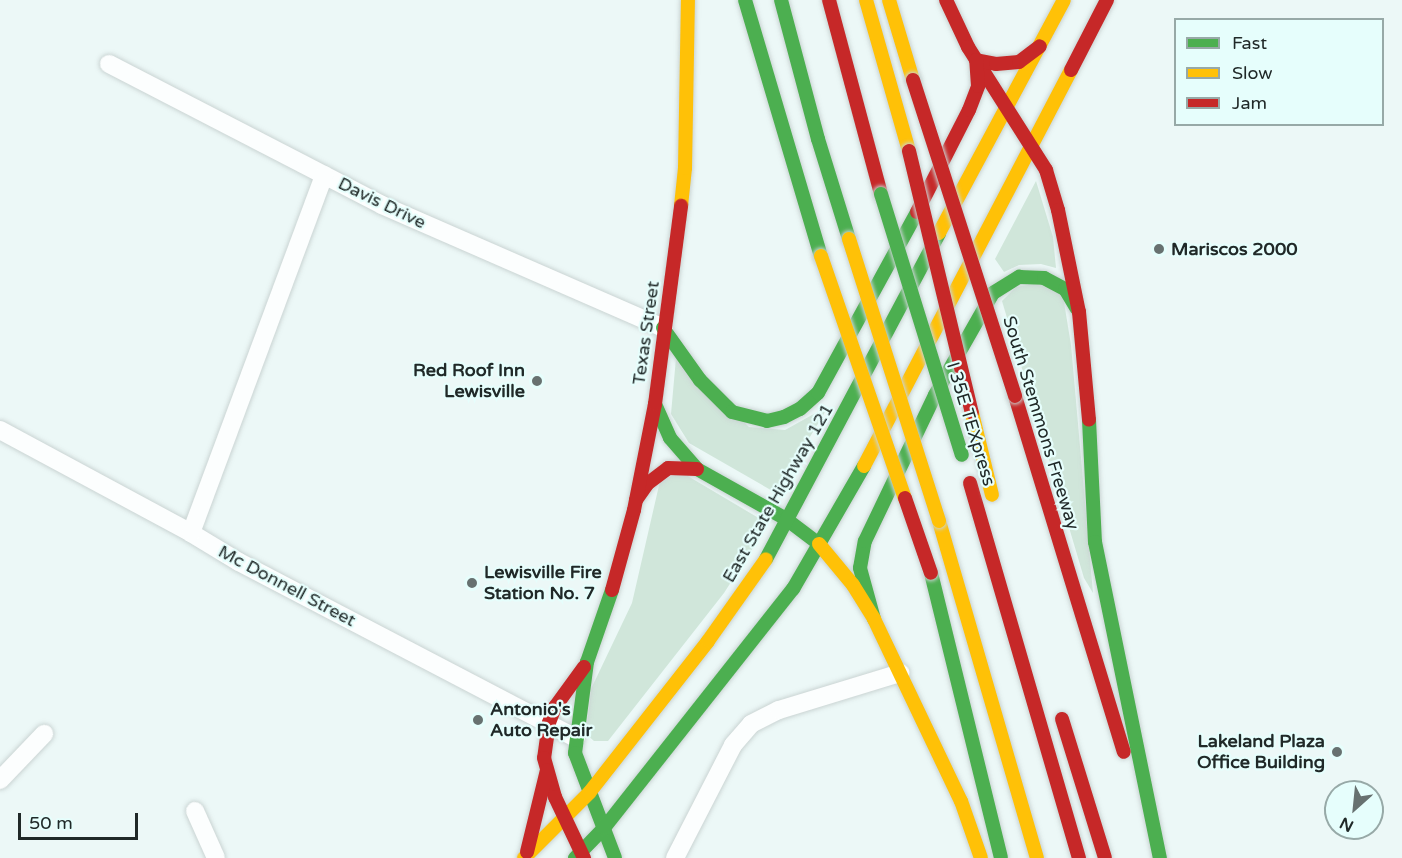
<!DOCTYPE html>
<style>
body{margin:0}
#map{position:relative;width:1402px;height:858px;overflow:hidden;background:#ecf8f7;font-family:"Varela Round",sans-serif}
div>[style]{position:absolute}
.green>*{inset:0;background:#d0e6da}
.roads{filter:drop-shadow(0 0 2px #cad4d3) drop-shadow(0 0 2px #cad4d3)}
.street>*{height:18px;margin:-9px;padding:0 9px;transform-origin:9px;border-radius:9px;background:#fcfefe}
.fast>*{height:14px;margin:-7px;padding:0 7px;transform-origin:7px;border-radius:7px;background:#4caf50}
.slow>*{height:14px;margin:-7px;padding:0 7px;transform-origin:7px;border-radius:7px;background:#ffc107}
.jam>*{height:14px;margin:-7px;padding:0 7px;transform-origin:7px;border-radius:7px;background:#c62828}
.bridges{filter:drop-shadow(0 0 2px #cad4d3) drop-shadow(0 0 2px #cad4d3)}
.fast-bridge>*{height:14px;margin:-7px;padding:0 7px;transform-origin:7px;border-radius:7px;background:#4caf50}
.slow-bridge>*{height:14px;margin:-7px;padding:0 7px;transform-origin:7px;border-radius:7px;background:#ffc107}
.jam-bridge>*{height:14px;margin:-7px;padding:0 7px;transform-origin:7px;border-radius:7px;background:#c62828}
.dots>*{width:16px;height:16px;translate:-50% -50%;box-sizing:border-box;border:3px solid #e6fefc;border-radius:50%}
span{translate:-50% -50%;white-space:nowrap;text-align:center;line-height:1.15;-webkit-text-stroke:4.5px #e6fefc;paint-order:stroke}
.street-label{font-size:18px;color:#202928}
.poi-label{font-size:18px;color:#202928;font-weight:700}
.left{translate:0 -50%;text-align:left}
.right{translate:-100% -50%;text-align:right}
.legend{position:absolute;left:1174px;top:18px;width:210px;height:108px;box-sizing:border-box;background:#e6fefc;border:2px solid #97a9a7;margin:0;padding:8px 10px;list-style:none;font-size:18px;color:#202928}
.legend li{display:flex;align-items:center;gap:12px;height:30px}
.legend b{width:30px;border:2px solid #97a9a7}
.north{position:absolute;left:1324px;top:780px;width:60px;height:60px;box-sizing:border-box;background:#e6fefc;border:2px solid #97a9a7;border-radius:50%;rotate:207deg;font-size:16px;font-weight:700;line-height:24px;text-align:center;color:#202928}
.north::after{content:'';display:block;margin:auto;width:21px;height:27px;background:#677170;clip-path:polygon(50% 0,100% 100%,50% 72%,0 100%)}
.scale{position:absolute;left:18px;top:813px;width:120px;height:27px;box-sizing:border-box;border:3px solid #202928;border-top:0;padding-left:8px;font-size:18px;line-height:21px;white-space:nowrap;color:#202928;-webkit-text-stroke:4px #e6fefc;paint-order:stroke}
</style>
<div id="map">
<div class="green">
<div style="clip-path:polygon(1036px 181px,1053px 237px,1056px 268px,1041px 264px,1019px 265px,1004px 272px,995px 259px)"></div>
<div style="clip-path:polygon(1039px 283px,1063px 296px,1071px 345px,1093px 593px,1084px 578px,1002px 301px,1016px 287px)"></div>
<div style="clip-path:polygon(676px 358px,749px 427px,785px 430px,821px 410px,825px 412px,776px 493px,689px 443px,671px 414px)"></div>
<div style="clip-path:polygon(681px 472px,762px 520px,763px 532px,724px 593px,608px 741px,594px 741px,586px 734px,591px 689px,632px 603px,660px 481px)"></div>
</div>
<div class="roads">
<div class="street">
<div style="left:109px;top:64px;width:307px;rotate:27.3deg"></div>
<div style="left:382px;top:205px;width:307px;rotate:23.6deg"></div>
<div style="left:0;top:430px;width:217px;rotate:28.3deg"></div>
<div style="left:191px;top:533px;width:56px;rotate:31.1deg"></div>
<div style="left:239px;top:562px;width:380px;rotate:27.6deg"></div>
<div style="left:191px;top:533px;width:382px;rotate:-69.6deg"></div>
<div style="left:0;top:780px;width:64px;rotate:-46.3deg"></div>
<div style="left:195px;top:811px;width:51px;rotate:65.9deg"></div>
<div style="left:675px;top:858px;width:127px;rotate:-62.8deg"></div>
<div style="left:733px;top:745px;width:28px;rotate:-49deg"></div>
<div style="left:751px;top:724px;width:31px;rotate:-27deg"></div>
<div style="left:779px;top:710px;width:127px;rotate:-17deg"></div>
</div>
<div class="fast">
<div style="left:745px;top:0;width:267px;rotate:73.5deg"></div>
<div style="left:781px;top:0;width:144px;rotate:75.1deg"></div>
<div style="left:818px;top:139px;width:105px;rotate:72.8deg"></div>
<div style="left:663px;top:328px;width:64px;rotate:54.6deg"></div>
<div style="left:700px;top:380px;width:45px;rotate:45deg"></div>
<div style="left:732px;top:412px;width:36px;rotate:14deg"></div>
<div style="left:767px;top:421px;width:17px;rotate:-13deg"></div>
<div style="left:784px;top:417px;width:18px;rotate:-27deg"></div>
<div style="left:800px;top:409px;width:24px;rotate:-42deg"></div>
<div style="left:818px;top:393px;width:206px;rotate:-61.3deg"></div>
<div style="left:655px;top:404px;width:37px;rotate:66deg"></div>
<div style="left:670px;top:438px;width:41px;rotate:48.9deg"></div>
<div style="left:697px;top:469px;width:102px;rotate:29.3deg"></div>
<div style="left:786px;top:519px;width:41px;rotate:37.1deg"></div>
<div style="left:1089px;top:420px;width:122px;rotate:87.2deg"></div>
<div style="left:1095px;top:542px;width:323px;rotate:78.4deg"></div>
<div style="left:766px;top:559px;width:369px;rotate:-62deg"></div>
<div style="left:931px;top:573px;width:293px;rotate:76.2deg"></div>
<div style="left:612px;top:590px;width:76px;rotate:109.1deg"></div>
<div style="left:587px;top:662px;width:92px;rotate:97.5deg"></div>
<div style="left:575px;top:753px;width:112px;rotate:69.1deg"></div>
<div style="left:874px;top:619px;width:53px;rotate:-105.4deg"></div>
<div style="left:860px;top:568px;width:27px;rotate:-80deg"></div>
<div style="left:865px;top:541px;width:162px;rotate:-64.4deg"></div>
<div style="left:935px;top:395px;width:117px;rotate:-60.4deg"></div>
<div style="left:993px;top:293px;width:31px;rotate:-32deg"></div>
<div style="left:1019px;top:277px;width:25px;rotate:2deg"></div>
<div style="left:1044px;top:278px;width:24px;rotate:28deg"></div>
<div style="left:1065px;top:289px;width:23px;rotate:59deg"></div>
<div style="left:575px;top:858px;width:42px;rotate:-46deg"></div>
<div style="left:604px;top:828px;width:305px;rotate:-51.7deg"></div>
<div style="left:793px;top:589px;width:142px;rotate:-60deg"></div>
</div>
<div class="slow">
<div style="left:866px;top:0;width:157px;rotate:74.1deg"></div>
<div style="left:889px;top:0;width:84px;rotate:73.3deg"></div>
<div style="left:681px;top:206px;width:38px;rotate:-84deg"></div>
<div style="left:685px;top:168px;width:168px;rotate:-89deg"></div>
<div style="left:939px;top:233px;width:264px;rotate:-61.8deg"></div>
<div style="left:864px;top:466px;width:447px;rotate:-62.4deg"></div>
<div style="left:939px;top:521px;width:351px;rotate:73.8deg"></div>
<div style="left:819px;top:544px;width:53px;rotate:50.3deg"></div>
<div style="left:853px;top:585px;width:40px;rotate:58deg"></div>
<div style="left:874px;top:619px;width:202px;rotate:64.5deg"></div>
<div style="left:961px;top:801px;width:60px;rotate:70.7deg"></div>
<div style="left:524px;top:858px;width:92px;rotate:-45deg"></div>
<div style="left:589px;top:793px;width:193px;rotate:-51.9deg"></div>
<div style="left:708px;top:641px;width:100px;rotate:-54.7deg"></div>
</div>
<div class="jam">
<div style="left:829px;top:0;width:201px;rotate:75deg"></div>
<div style="left:946px;top:0;width:52px;rotate:64.9deg"></div>
<div style="left:968px;top:47px;width:146px;rotate:57.6deg"></div>
<div style="left:1046px;top:170px;width:42px;rotate:73.3deg"></div>
<div style="left:1058px;top:210px;width:104px;rotate:78.4deg"></div>
<div style="left:1079px;top:312px;width:108px;rotate:84.7deg"></div>
<div style="left:976px;top:60px;width:20px;rotate:11deg"></div>
<div style="left:996px;top:64px;width:23px;rotate:-5deg"></div>
<div style="left:1019px;top:62px;width:26px;rotate:-37deg"></div>
<div style="left:1071px;top:70px;width:79px;rotate:-62.8deg"></div>
<div style="left:917px;top:212px;width:114px;rotate:-63deg"></div>
<div style="left:969px;top:110px;width:26px;rotate:-69deg"></div>
<div style="left:978px;top:86px;width:26px;rotate:-94deg"></div>
<div style="left:1015px;top:396px;width:372px;rotate:73deg"></div>
<div style="left:970px;top:483px;width:391px;rotate:73.8deg"></div>
<div style="left:636px;top:500px;width:19px;rotate:-55deg"></div>
<div style="left:647px;top:484px;width:26px;rotate:-37deg"></div>
<div style="left:668px;top:468px;width:29px;rotate:2deg"></div>
<div style="left:612px;top:590px;width:83px;rotate:-74.6deg"></div>
<div style="left:634px;top:510px;width:108px;rotate:-78.8deg"></div>
<div style="left:655px;top:404px;width:200px;rotate:-82.5deg"></div>
<div style="left:584px;top:667px;width:49px;rotate:125.9deg"></div>
<div style="left:555px;top:707px;width:17px;rotate:111deg"></div>
<div style="left:549px;top:723px;width:35px;rotate:98deg"></div>
<div style="left:544px;top:758px;width:41px;rotate:74.2deg"></div>
<div style="left:555px;top:797px;width:68px;rotate:64.6deg"></div>
<div style="left:1062px;top:719px;width:145px;rotate:72.8deg"></div>
<div style="left:527px;top:852px;width:84px;rotate:-76.3deg"></div>
</div>
</div>
<div class="bridges">
<div class="fast-bridge">
<div style="left:881px;top:194px;width:273px;rotate:72.8deg"></div>
</div>
<div class="slow-bridge">
<div style="left:849px;top:239px;width:296px;rotate:72.3deg"></div>
<div style="left:821px;top:256px;width:256px;rotate:70.9deg"></div>
<div style="left:972px;top:413px;width:84px;rotate:76.3deg"></div>
</div>
<div class="jam-bridge">
<div style="left:913px;top:80px;width:332px;rotate:72.1deg"></div>
<div style="left:909px;top:151px;width:269px;rotate:76.5deg"></div>
<div style="left:905px;top:498px;width:79px;rotate:70.9deg"></div>
</div>
</div>
<div class="dots">
<div style="left:1159px;top:249px;background:#677170"></div>
<div style="left:537px;top:381px;background:#677170"></div>
<div style="left:472px;top:583px;background:#677170"></div>
<div style="left:478px;top:720px;background:#677170"></div>
<div style="left:1337px;top:752px;background:#677170"></div>
</div>
<div class="street-label">
<span style="left:382px;top:203px;rotate:26deg">Davis Drive</span>
<span style="left:646px;top:333px;rotate:-82deg">Texas Street</span>
<span style="left:1041px;top:423px;rotate:73deg">South Stemmons Freeway</span>
<span style="left:971px;top:424px;rotate:73deg">I 35E TEXpress</span>
<span style="left:778px;top:493px;rotate:-60deg">East State Highway 121</span>
<span style="left:287px;top:586px;rotate:28deg">Mc Donnell Street</span>
</div>
<div class="poi-label">
<span class="left" style="left:1171px;top:249px">Mariscos 2000</span>
<span class="right" style="left:525px;top:381px">Red Roof Inn<br>Lewisville</span>
<span class="left" style="left:484px;top:583px">Lewisville Fire<br>Station No. 7</span>
<span class="left" style="left:490px;top:720px">Antonio's<br>Auto Repair</span>
<span class="right" style="left:1325px;top:752px">Lakeland Plaza<br>Office Building</span>
</div>
<ul class="legend">
<li><b style="height:8px;background:#4caf50"></b>Fast</li>
<li><b style="height:8px;background:#ffc107"></b>Slow</li>
<li><b style="height:8px;background:#c62828"></b>Jam</li>
</ul>
<div class="north">N</div>
<div class="scale">50 m</div>
</div>
